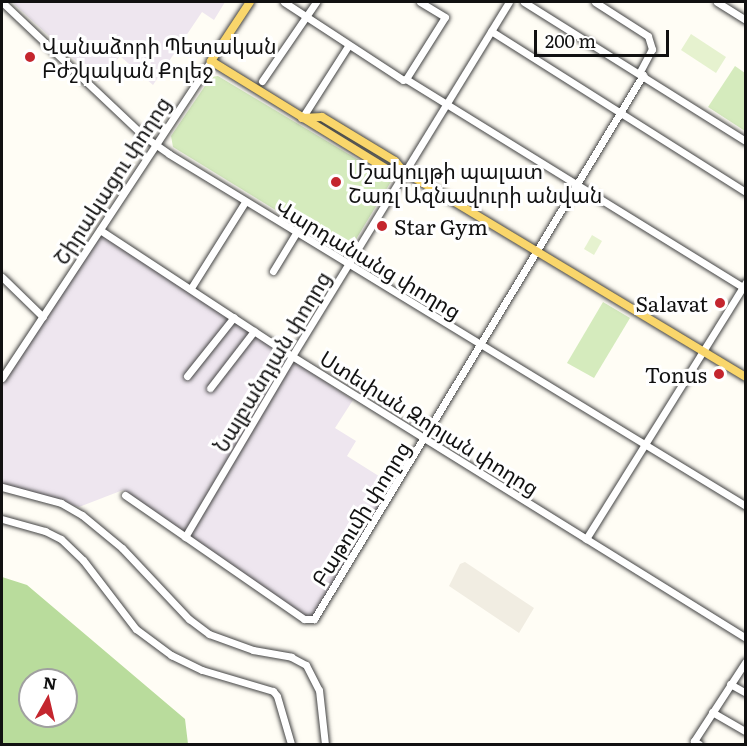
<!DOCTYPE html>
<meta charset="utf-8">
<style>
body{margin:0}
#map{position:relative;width:747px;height:746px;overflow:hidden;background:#fffdf5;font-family:Literata,"Noto Sans Armenian",serif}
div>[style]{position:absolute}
.industrial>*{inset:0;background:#eee6ef}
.green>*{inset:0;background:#d5ebbd}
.forest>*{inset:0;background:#b9dc9c}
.pitch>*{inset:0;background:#e6f2cf}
.plaza>*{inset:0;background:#f1ede2}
.roads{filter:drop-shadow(0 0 2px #444) drop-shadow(0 0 2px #444)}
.minor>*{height:7px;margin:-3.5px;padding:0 3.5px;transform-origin:3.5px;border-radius:3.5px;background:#fff}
.major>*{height:8px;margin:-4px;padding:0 4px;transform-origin:4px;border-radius:4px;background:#f9d66b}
.dots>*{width:16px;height:16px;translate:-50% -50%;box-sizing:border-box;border:3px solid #fff;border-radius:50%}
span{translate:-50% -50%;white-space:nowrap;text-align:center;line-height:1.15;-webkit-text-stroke:6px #fff;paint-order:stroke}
.poi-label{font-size:21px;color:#111}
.left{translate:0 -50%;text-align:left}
.right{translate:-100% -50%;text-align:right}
.street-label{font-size:21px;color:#111}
.frame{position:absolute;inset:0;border:3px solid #111;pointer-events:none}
.north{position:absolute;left:18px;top:668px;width:60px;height:60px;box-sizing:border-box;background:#fff;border:2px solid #a0a0a0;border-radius:50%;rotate:8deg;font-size:16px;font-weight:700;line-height:24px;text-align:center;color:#111}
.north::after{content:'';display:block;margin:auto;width:21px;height:27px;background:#c4262e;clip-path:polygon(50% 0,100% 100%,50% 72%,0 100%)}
.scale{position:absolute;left:534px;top:30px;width:135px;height:27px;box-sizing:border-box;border:3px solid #111;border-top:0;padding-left:8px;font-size:18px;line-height:21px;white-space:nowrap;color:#111;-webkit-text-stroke:4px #fff;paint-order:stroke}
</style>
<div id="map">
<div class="industrial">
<div style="clip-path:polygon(12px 2px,225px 2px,214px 20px,202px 12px,153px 85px,120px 56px,99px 82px)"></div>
<div style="clip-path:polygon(103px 235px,353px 400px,335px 428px,356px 441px,347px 456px,393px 485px,313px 616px,307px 618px,123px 490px,79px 507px,2px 484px,2px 383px,98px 237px)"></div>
</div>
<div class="green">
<div style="clip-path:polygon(735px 66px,745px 73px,745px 131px,708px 107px)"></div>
<div style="clip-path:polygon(218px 76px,392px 180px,347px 254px,173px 147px,171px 136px,211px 77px)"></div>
<div style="clip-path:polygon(319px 120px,394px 164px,394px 166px,319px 122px)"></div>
<div style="clip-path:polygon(603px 302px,630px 318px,594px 378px,567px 363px)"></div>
</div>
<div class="forest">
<div style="clip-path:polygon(evenodd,2px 577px,27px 585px,185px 719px,188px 744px,2px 744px,2px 577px,30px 680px,66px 680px,66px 716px,30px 716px,30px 680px)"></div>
</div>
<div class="pitch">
<div style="clip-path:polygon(691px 34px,726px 57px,716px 73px,681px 50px)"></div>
<div style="clip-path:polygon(592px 235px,602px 241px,594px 255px,584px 249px)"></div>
</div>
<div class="plaza">
<div style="clip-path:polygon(465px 562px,534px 608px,519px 633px,449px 586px,460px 564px)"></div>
</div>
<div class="roads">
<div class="minor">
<div style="left:2px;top:2px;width:197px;rotate:43.4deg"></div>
<div style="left:145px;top:137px;width:29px;rotate:35deg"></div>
<div style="left:169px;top:154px;width:676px;rotate:31.39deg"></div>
<div style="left:284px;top:2px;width:142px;rotate:33.2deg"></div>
<div style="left:403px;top:80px;width:3px;rotate:-18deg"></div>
<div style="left:406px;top:79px;width:73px;rotate:-57.8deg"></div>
<div style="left:445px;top:17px;width:29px;rotate:-149deg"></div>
<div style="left:524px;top:2px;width:262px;rotate:32.1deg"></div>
<div style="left:595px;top:2px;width:63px;rotate:32.7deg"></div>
<div style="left:648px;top:36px;width:14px;rotate:73deg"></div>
<div style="left:652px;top:49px;width:27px;rotate:118deg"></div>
<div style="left:717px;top:2px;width:34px;rotate:32deg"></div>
<div style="left:491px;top:31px;width:302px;rotate:32.3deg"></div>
<div style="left:406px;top:79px;width:400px;rotate:31.7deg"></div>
<div style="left:262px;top:81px;width:96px;rotate:-55.6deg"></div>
<div style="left:302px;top:118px;width:85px;rotate:-57.4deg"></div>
<div style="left:100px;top:230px;width:230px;rotate:33.3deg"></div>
<div style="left:292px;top:356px;width:534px;rotate:31.85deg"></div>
<div style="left:273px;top:271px;width:44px;rotate:-58.8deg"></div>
<div style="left:2px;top:277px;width:57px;rotate:44.3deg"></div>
<div style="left:191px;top:288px;width:102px;rotate:-57.9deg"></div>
<div style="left:187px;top:376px;width:75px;rotate:-51.5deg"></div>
<div style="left:2px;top:378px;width:380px;rotate:-56.6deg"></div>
<div style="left:210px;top:388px;width:72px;rotate:-52.3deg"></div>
<div style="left:2px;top:487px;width:61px;rotate:15.2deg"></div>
<div style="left:61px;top:503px;width:24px;rotate:30deg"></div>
<div style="left:82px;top:515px;width:52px;rotate:39.5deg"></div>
<div style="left:122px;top:548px;width:98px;rotate:46.7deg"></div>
<div style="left:189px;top:619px;width:25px;rotate:37deg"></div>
<div style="left:209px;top:634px;width:47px;rotate:20deg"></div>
<div style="left:253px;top:650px;width:39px;rotate:10deg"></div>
<div style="left:291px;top:657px;width:17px;rotate:28deg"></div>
<div style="left:306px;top:665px;width:28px;rotate:63deg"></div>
<div style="left:319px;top:690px;width:54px;rotate:83.7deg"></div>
<div style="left:125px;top:495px;width:218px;rotate:34.7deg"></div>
<div style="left:304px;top:619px;width:10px"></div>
<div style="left:314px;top:619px;width:636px;rotate:-58.84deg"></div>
<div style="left:2px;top:519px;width:45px;rotate:15.6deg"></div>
<div style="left:45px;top:531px;width:18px;rotate:27deg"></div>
<div style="left:61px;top:539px;width:30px;rotate:44deg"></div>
<div style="left:83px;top:560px;width:87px;rotate:52.5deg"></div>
<div style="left:136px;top:629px;width:44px;rotate:36.6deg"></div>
<div style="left:171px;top:655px;width:34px;rotate:26deg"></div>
<div style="left:202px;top:670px;width:74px;rotate:16.5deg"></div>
<div style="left:273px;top:691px;width:6px;rotate:51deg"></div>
<div style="left:277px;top:696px;width:50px;rotate:73.7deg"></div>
<div style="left:185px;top:537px;width:210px;rotate:-59.4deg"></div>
<div style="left:292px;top:356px;width:415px;rotate:-58.5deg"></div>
<div style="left:586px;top:539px;width:303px;rotate:-58.1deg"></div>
<div style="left:730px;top:684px;width:18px;rotate:29deg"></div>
<div style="left:712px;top:712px;width:39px;rotate:30deg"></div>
<div style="left:699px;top:744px;width:6px;rotate:-149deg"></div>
<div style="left:694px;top:741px;width:95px;rotate:-57deg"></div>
</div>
<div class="major">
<div style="left:250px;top:2px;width:71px;rotate:123.5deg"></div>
<div style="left:211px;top:61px;width:208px;rotate:31.6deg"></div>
<div style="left:388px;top:170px;width:15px;rotate:4deg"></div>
<div style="left:302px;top:118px;width:20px;rotate:-3deg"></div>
<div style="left:322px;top:117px;width:85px;rotate:31.1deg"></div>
<div style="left:395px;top:161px;width:13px;rotate:51deg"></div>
<div style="left:403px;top:171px;width:400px;rotate:31deg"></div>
</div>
</div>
<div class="dots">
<div style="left:30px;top:57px;background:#c4262e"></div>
<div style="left:336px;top:182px;background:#c4262e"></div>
<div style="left:382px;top:226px;background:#c4262e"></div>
<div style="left:720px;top:303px;background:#c4262e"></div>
<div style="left:719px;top:374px;background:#c4262e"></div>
</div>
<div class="poi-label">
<span class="left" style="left:42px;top:57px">Վանաձորի Պետական<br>Բժշկական Քոլեջ</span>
<span class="left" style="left:348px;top:182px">Մշակույթի պալատ<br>Շառլ Ազնավուրի անվան</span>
<span class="left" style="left:394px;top:226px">Star Gym</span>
<span class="right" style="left:708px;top:303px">Salavat</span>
<span class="right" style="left:707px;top:374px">Tonus</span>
</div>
<div class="street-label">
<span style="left:111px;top:180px;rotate:-57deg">Շիրակացու փողոց</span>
<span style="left:369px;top:258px;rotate:31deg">Վարդանանց փողոց</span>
<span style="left:271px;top:361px;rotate:-59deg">Նալբանդյան փողոց</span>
<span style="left:430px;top:422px;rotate:32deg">Ստեփան Զորյան փողոց</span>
<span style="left:360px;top:513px;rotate:-58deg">Բաթումի փողոց</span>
</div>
<div class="frame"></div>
<div class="north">N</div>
<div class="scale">200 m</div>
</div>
